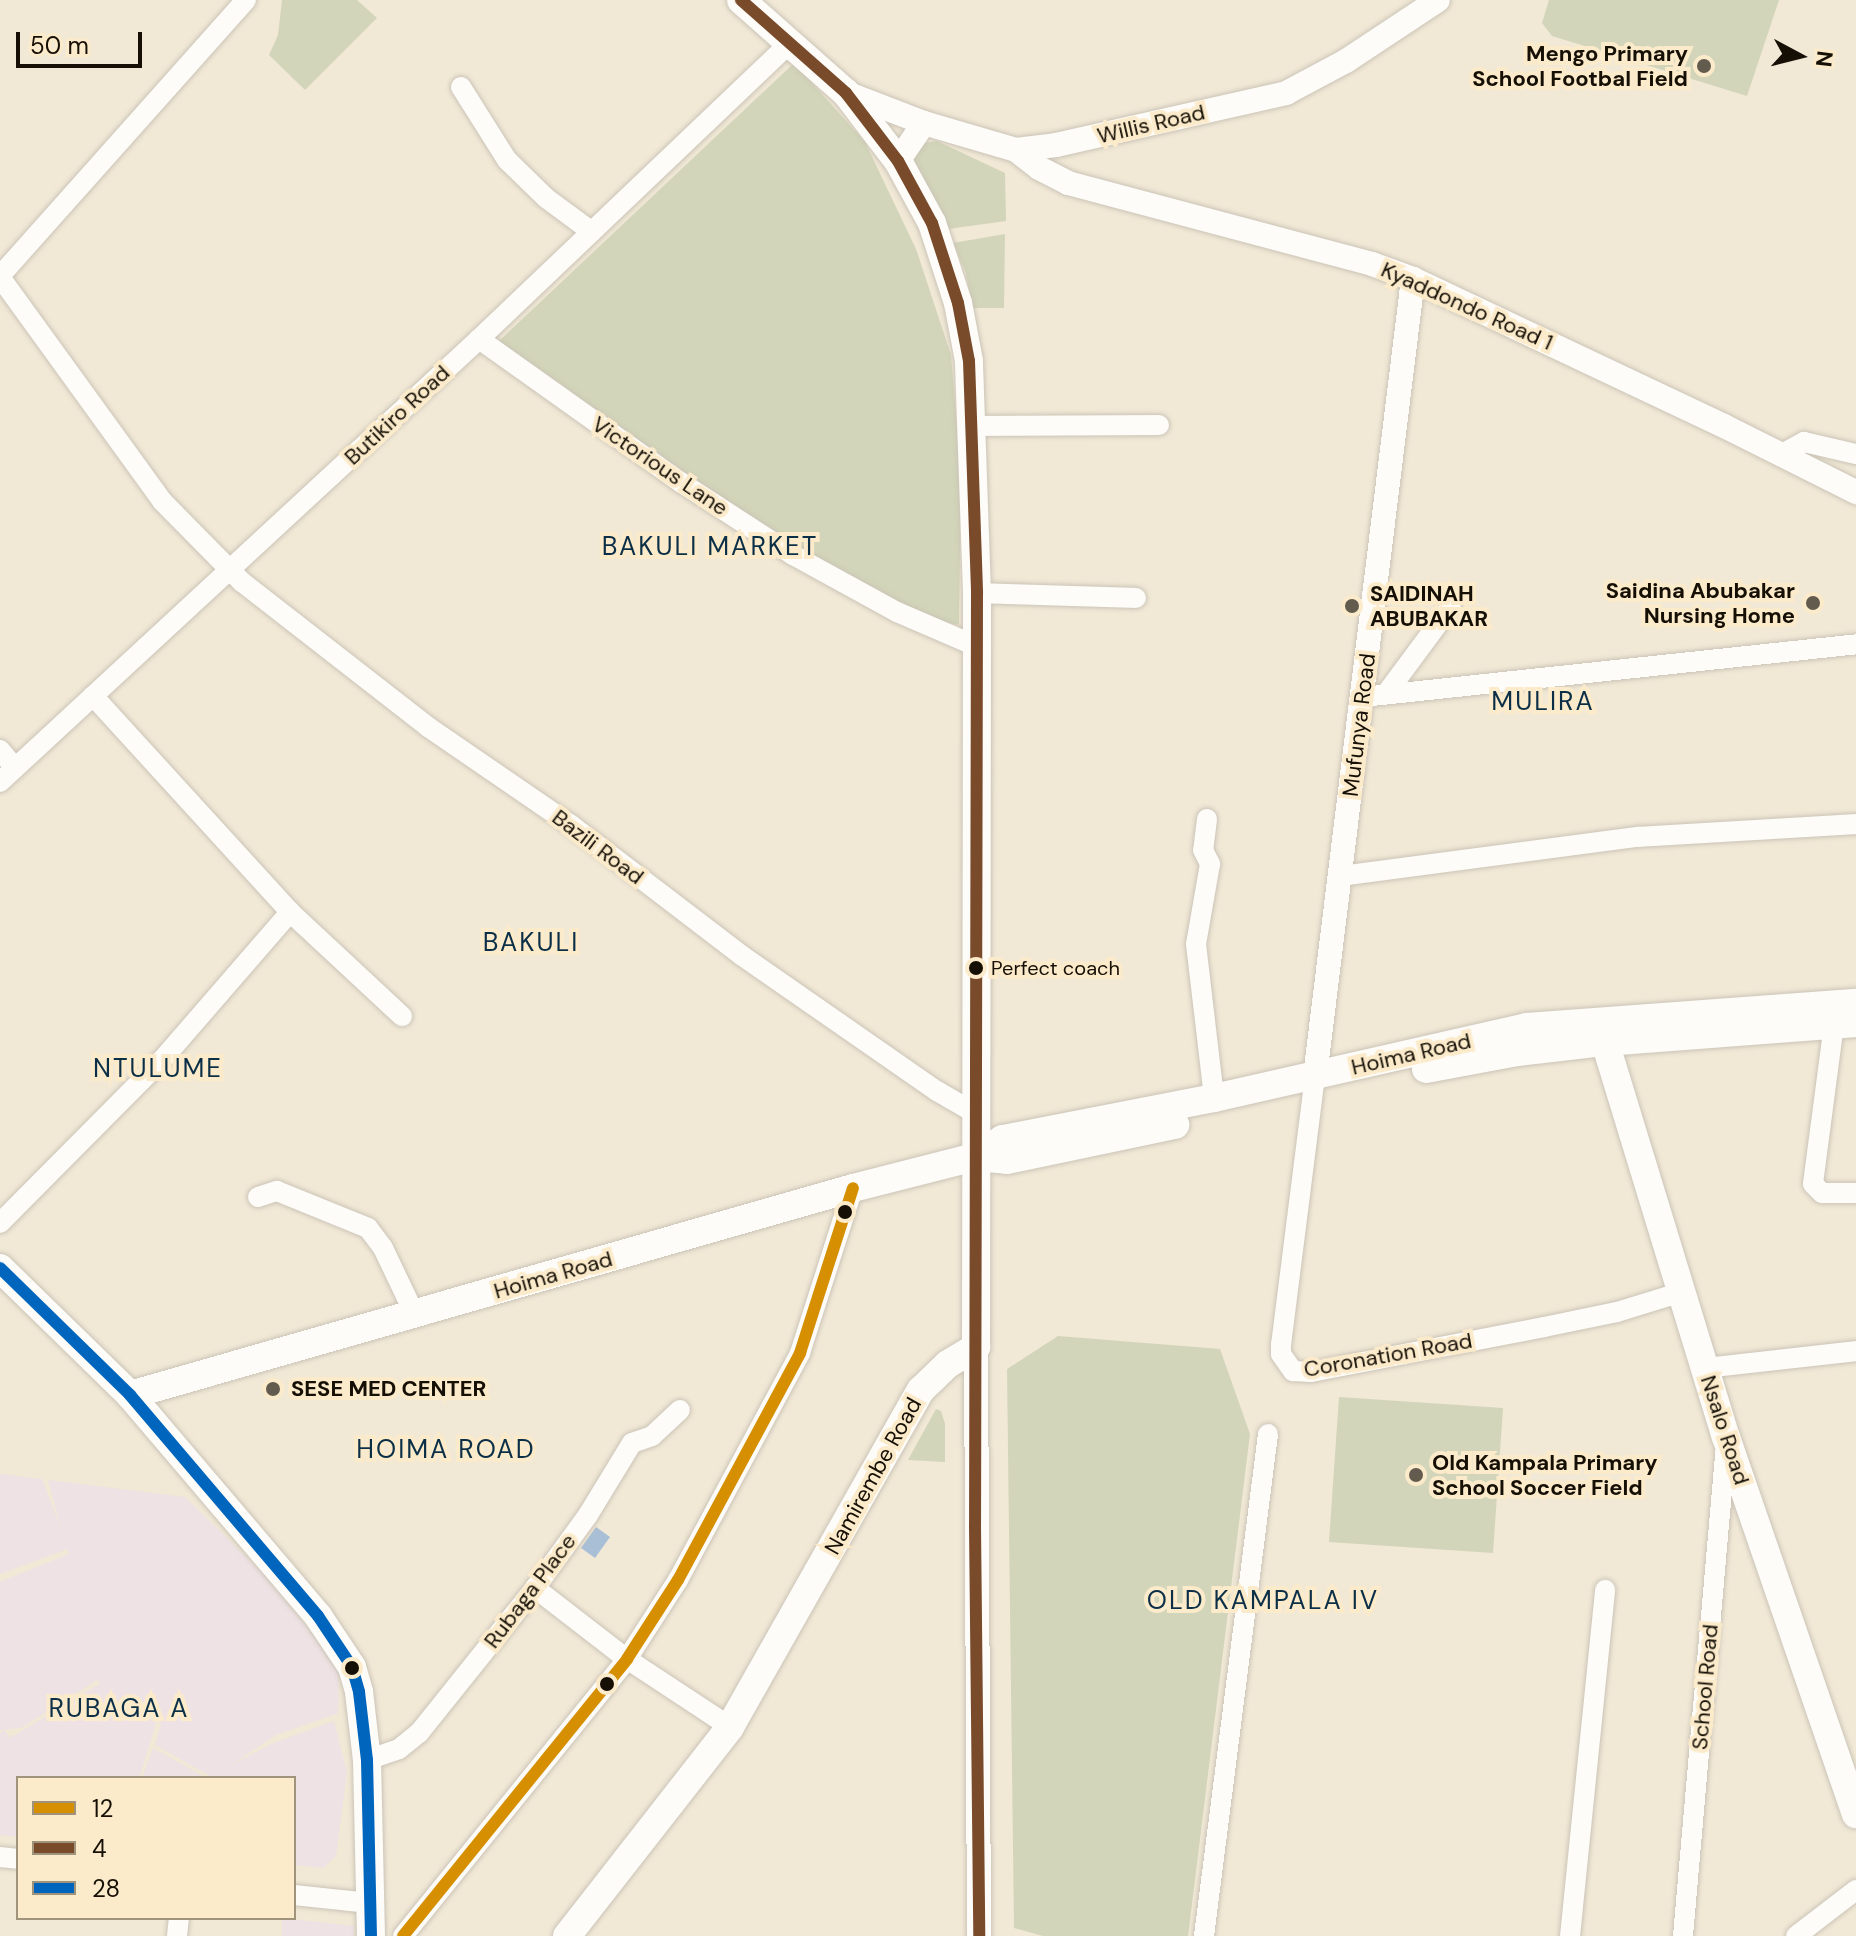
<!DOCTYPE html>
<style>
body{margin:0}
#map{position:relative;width:1856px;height:1936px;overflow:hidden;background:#f1e8d6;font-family:"DM Sans",sans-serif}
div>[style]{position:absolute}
.commercial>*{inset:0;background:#eee2e4}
.green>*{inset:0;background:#d2d5b9}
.water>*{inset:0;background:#a8bfd6}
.roads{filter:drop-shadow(0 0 2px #cbc4b7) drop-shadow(0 0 2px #cbc4b7)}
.minor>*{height:20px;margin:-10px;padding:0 10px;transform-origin:10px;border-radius:10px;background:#fdfcf9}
.tertiary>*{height:24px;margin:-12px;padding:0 12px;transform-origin:12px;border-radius:12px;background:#fdfcf9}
.secondary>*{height:28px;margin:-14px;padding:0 14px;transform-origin:14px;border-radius:14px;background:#fdfcf9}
.bus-1>*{height:12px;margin:-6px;padding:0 6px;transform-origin:6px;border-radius:6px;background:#d58f01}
.bus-2>*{height:12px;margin:-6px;padding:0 6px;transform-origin:6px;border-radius:6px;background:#7a4b2a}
.bus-3>*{height:12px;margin:-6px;padding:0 6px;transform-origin:6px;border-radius:6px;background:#0065bd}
.dots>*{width:22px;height:22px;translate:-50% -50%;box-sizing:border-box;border:4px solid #fcebcb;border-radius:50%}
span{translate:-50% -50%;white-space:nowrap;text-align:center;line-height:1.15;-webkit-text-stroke:8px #fcebcb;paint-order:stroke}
.bus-label{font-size:20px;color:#150f05}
.left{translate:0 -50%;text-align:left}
.poi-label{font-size:22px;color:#150f05;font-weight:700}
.right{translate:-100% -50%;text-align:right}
.street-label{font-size:22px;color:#150f05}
.quarter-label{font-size:26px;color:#0c2f48;letter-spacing:2px}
.legend{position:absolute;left:16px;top:1776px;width:280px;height:144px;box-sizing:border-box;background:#fcebcb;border:2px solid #a0937c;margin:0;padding:10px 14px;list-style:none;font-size:24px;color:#150f05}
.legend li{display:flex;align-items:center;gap:16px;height:40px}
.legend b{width:40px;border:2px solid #a0937c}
.north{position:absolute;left:1760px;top:16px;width:80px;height:80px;-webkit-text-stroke:6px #fcebcb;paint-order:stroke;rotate:97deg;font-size:22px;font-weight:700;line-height:32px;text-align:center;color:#150f05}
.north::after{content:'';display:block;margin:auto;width:28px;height:36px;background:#150f05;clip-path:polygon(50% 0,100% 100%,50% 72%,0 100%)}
.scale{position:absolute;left:16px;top:32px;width:126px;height:36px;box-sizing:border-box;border:4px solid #150f05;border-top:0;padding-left:10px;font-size:24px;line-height:28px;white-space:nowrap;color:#150f05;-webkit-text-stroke:6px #fcebcb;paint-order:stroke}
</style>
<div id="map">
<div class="commercial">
<div style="clip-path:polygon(0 1474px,42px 1479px,61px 1529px,48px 1480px,185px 1497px,263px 1573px,339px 1667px,338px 1713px,276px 1735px,231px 1765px,271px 1744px,334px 1721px,347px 1772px,336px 1856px,323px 1868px,294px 1865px,294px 1778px,214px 1778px,155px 1745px,161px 1723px,130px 1702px,156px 1724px,139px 1778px,18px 1778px,18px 1837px,0 1835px,0 1733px,4px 1730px,10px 1738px,101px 1683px,97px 1680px,21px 1728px,0 1730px,0 1582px,69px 1554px,67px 1549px,0 1574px)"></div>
<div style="clip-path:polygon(153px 1748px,207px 1778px,142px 1778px)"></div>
<div style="clip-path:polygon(282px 1918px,354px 1926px,354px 1936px,282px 1936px)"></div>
</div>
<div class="green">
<div style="clip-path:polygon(282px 0,357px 0,377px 18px,305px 90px,269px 55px,278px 35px)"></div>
<div style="clip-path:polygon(1549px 0,1779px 0,1747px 96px,1552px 36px,1542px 23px)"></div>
<div style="clip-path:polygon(794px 63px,865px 142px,916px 249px,951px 355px,961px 475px,959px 625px,931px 619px,785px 543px,499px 341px)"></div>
<div style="clip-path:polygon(937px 141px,1005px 173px,1006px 221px,948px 229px,912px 158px,918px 144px)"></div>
<div style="clip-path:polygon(1005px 234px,1004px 308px,972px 308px,966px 273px,953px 243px)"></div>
<div style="clip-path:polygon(1058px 1336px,1220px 1349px,1250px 1434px,1188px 1936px,1043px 1936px,1014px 1928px,1007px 1369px)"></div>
<div style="clip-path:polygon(1339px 1397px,1503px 1408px,1493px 1553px,1329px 1542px)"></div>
<div style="clip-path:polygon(936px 1409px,941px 1411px,945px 1424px,945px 1462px,908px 1460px)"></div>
</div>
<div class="water">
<div style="clip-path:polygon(596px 1527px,610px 1537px,595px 1558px,581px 1548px)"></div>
</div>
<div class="roads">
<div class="minor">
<div style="left:461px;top:87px;width:86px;rotate:57.8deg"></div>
<div style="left:507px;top:160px;width:54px;rotate:44.3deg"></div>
<div style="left:546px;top:198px;width:57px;rotate:36.5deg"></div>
<div style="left:0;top:276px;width:370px;rotate:-48.3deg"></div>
<div style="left:0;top:277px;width:276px;rotate:54.1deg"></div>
<div style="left:162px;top:501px;width:114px;rotate:45.4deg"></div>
<div style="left:242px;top:582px;width:236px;rotate:37.9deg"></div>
<div style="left:428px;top:727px;width:173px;rotate:34.4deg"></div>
<div style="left:571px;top:825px;width:214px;rotate:37.4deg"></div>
<div style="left:741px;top:955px;width:239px;rotate:34.8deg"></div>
<div style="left:937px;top:1091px;width:44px;rotate:30.1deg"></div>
<div style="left:479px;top:339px;width:249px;rotate:35.4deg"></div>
<div style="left:682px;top:483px;width:132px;rotate:33deg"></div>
<div style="left:793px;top:555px;width:119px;rotate:28.7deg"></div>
<div style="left:897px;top:612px;width:86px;rotate:23.3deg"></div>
<div style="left:974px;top:426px;width:185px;rotate:-0.3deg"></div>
<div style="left:1782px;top:454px;width:25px;rotate:-29deg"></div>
<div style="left:1804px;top:442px;width:53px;rotate:13deg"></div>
<div style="left:977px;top:593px;width:159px;rotate:1.8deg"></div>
<div style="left:1386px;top:694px;width:109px;rotate:-53.5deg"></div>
<div style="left:93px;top:696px;width:292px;rotate:47.6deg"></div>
<div style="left:290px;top:912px;width:153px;rotate:42.9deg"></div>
<div style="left:1363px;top:697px;width:496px;rotate:-6.1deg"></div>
<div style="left:0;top:750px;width:23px;rotate:50deg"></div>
<div style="left:0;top:782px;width:652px;rotate:-42.76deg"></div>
<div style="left:479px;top:339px;width:429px;rotate:-43.6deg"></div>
<div style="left:1207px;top:819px;width:31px;rotate:97deg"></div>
<div style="left:1203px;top:850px;width:16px;rotate:63deg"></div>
<div style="left:1210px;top:864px;width:81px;rotate:99.9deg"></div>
<div style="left:1196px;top:944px;width:155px;rotate:83.3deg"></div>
<div style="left:1340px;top:876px;width:301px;rotate:-7.5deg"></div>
<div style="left:1638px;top:837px;width:218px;rotate:-3.4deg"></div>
<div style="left:1834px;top:1024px;width:161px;rotate:97.5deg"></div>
<div style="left:1813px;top:1184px;width:13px;rotate:45deg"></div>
<div style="left:1822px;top:1193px;width:34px"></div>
<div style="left:1315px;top:1076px;width:270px;rotate:97.2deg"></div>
<div style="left:1281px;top:1344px;width:10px;rotate:90deg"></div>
<div style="left:1281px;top:1354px;width:21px;rotate:55deg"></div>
<div style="left:1293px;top:1371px;width:18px;rotate:3deg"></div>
<div style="left:1311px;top:1372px;width:237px;rotate:-10.9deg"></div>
<div style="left:1544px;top:1327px;width:75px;rotate:-11.6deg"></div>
<div style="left:1617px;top:1312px;width:68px;rotate:-17.1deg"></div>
<div style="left:258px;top:1197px;width:20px;rotate:-18deg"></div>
<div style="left:277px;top:1191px;width:98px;rotate:22.1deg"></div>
<div style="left:368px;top:1228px;width:25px;rotate:53deg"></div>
<div style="left:383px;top:1248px;width:74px;rotate:64.5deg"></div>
<div style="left:0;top:1223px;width:230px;rotate:-45.2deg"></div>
<div style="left:162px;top:1060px;width:196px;rotate:-49.1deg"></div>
<div style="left:1705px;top:1368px;width:152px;rotate:-6.4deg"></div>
<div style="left:535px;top:1588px;width:116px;rotate:37.7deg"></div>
<div style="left:627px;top:1659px;width:123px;rotate:33.4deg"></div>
<div style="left:367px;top:1760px;width:34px;rotate:-19deg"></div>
<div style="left:399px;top:1749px;width:26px;rotate:-39deg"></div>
<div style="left:419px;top:1733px;width:186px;rotate:-51.3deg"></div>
<div style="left:535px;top:1588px;width:90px;rotate:-54deg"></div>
<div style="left:588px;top:1515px;width:84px;rotate:-58.6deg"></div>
<div style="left:632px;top:1443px;width:21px;rotate:-19deg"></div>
<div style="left:652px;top:1436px;width:38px;rotate:-43deg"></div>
<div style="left:0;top:1857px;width:18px;rotate:6deg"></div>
<div style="left:294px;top:1895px;width:76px;rotate:6deg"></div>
<div style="left:177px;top:1936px;width:18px;rotate:-84deg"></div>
<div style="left:403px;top:1936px;width:356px;rotate:-51deg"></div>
<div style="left:627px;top:1659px;width:94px;rotate:-57.2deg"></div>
<div style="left:678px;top:1580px;width:258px;rotate:-61.7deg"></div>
<div style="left:800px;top:1353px;width:173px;rotate:-72.2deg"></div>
<div style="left:1204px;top:1936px;width:506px;rotate:-82.73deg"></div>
<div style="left:1570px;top:1936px;width:348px;rotate:-84.2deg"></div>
<div style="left:1683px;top:1936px;width:493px;rotate:-85deg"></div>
<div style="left:1796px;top:1936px;width:76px;rotate:-37.5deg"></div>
</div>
<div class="tertiary">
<div style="left:846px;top:93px;width:84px;rotate:21deg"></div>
<div style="left:924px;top:123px;width:96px;rotate:16.4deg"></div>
<div style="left:1016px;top:150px;width:40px;rotate:-7.1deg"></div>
<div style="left:1056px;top:145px;width:236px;rotate:-12.7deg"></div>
<div style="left:1286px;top:93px;width:68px;rotate:-28.1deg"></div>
<div style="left:1346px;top:61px;width:110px;rotate:-33.5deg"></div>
<div style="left:1016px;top:150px;width:29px;rotate:38deg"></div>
<div style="left:1039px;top:168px;width:33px;rotate:27deg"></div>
<div style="left:1068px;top:183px;width:315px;rotate:14.9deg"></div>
<div style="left:1372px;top:264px;width:44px;rotate:20.1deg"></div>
<div style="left:1413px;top:279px;width:344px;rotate:25.3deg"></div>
<div style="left:1724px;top:426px;width:148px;rotate:26.6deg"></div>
<div style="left:898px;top:161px;width:46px;rotate:-55.6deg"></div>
<div style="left:1315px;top:1076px;width:803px;rotate:-82.99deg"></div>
<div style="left:976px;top:1347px;width:589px;rotate:89.71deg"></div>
</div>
<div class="secondary">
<div style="left:1605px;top:1042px;width:413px;rotate:73deg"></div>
<div style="left:1726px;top:1437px;width:399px;rotate:71deg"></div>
<div style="left:1426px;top:1069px;width:93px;rotate:-10.6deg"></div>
<div style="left:1517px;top:1052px;width:89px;rotate:-6.5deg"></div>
<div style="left:1605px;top:1042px;width:252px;rotate:-4.3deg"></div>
<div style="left:975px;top:1157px;width:32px;rotate:5deg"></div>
<div style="left:1007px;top:1160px;width:172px;rotate:-11.8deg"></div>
<div style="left:0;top:1268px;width:182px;rotate:44.3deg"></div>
<div style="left:130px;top:1395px;width:290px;rotate:49.6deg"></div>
<div style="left:318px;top:1616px;width:61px;rotate:56.3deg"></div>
<div style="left:352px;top:1667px;width:26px;rotate:74deg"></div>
<div style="left:359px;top:1692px;width:68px;rotate:83.3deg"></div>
<div style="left:367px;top:1760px;width:176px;rotate:88.7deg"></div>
<div style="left:130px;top:1395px;width:752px;rotate:-15.98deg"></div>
<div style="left:853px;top:1188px;width:126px;rotate:-14.3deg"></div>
<div style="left:975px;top:1157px;width:33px;rotate:-33deg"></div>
<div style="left:1003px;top:1139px;width:215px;rotate:-11deg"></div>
<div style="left:1214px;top:1098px;width:321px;rotate:-12.8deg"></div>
<div style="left:1527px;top:1027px;width:330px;rotate:-4.2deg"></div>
<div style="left:567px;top:1936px;width:265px;rotate:-52deg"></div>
<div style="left:730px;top:1727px;width:387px;rotate:-60.5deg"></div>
<div style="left:921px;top:1390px;width:37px;rotate:-44deg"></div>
<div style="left:948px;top:1364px;width:33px;rotate:-31deg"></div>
<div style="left:976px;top:1347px;width:754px;rotate:-89.92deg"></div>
<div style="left:977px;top:593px;width:232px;rotate:-92deg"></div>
<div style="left:969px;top:361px;width:59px;rotate:-100.7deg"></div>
<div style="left:958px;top:303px;width:84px;rotate:-108deg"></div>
<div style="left:932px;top:223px;width:71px;rotate:-118.7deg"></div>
<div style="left:898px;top:161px;width:86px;rotate:-127.4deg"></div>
<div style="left:846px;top:93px;width:140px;rotate:-138.5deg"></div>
</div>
</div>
<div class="bus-1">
<div style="left:403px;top:1936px;width:356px;rotate:-51deg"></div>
<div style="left:627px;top:1659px;width:94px;rotate:-57.2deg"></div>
<div style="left:678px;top:1580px;width:258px;rotate:-61.7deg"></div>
<div style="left:800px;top:1353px;width:173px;rotate:-72.2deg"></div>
</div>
<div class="bus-2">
<div style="left:741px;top:0;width:140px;rotate:41.5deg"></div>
<div style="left:846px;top:93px;width:86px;rotate:52.6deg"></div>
<div style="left:898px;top:161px;width:71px;rotate:61.3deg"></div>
<div style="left:932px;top:223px;width:84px;rotate:72deg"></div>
<div style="left:958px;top:303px;width:59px;rotate:79.3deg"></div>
<div style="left:969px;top:361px;width:232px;rotate:88deg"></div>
<div style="left:977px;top:593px;width:933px;rotate:90.12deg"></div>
<div style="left:975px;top:1526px;width:410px;rotate:89.4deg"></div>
</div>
<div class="bus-3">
<div style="left:0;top:1268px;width:182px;rotate:44.3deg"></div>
<div style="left:130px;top:1395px;width:290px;rotate:49.6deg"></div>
<div style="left:318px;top:1616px;width:61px;rotate:56.3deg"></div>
<div style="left:352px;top:1667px;width:26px;rotate:74deg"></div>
<div style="left:359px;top:1692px;width:68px;rotate:83.3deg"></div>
<div style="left:367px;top:1760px;width:176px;rotate:88.7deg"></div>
</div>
<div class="dots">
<div style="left:1704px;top:66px;background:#625b4e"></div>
<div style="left:1813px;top:603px;background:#625b4e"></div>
<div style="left:1352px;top:606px;background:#625b4e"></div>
<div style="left:976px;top:968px;background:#150f05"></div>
<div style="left:845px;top:1212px;background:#150f05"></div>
<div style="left:273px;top:1389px;background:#625b4e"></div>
<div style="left:1416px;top:1475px;background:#625b4e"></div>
<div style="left:352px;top:1668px;background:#150f05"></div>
<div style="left:607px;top:1684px;background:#150f05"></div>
</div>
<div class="bus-label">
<span class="left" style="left:991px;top:968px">Perfect coach</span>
</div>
<div class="poi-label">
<span class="right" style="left:1688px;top:66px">Mengo Primary<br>School Footbal Field</span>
<span class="right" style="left:1795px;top:603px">Saidina Abubakar<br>Nursing Home</span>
<span class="left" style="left:1370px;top:606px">SAIDINAH<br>ABUBAKAR</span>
<span class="left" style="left:291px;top:1389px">SESE MED CENTER</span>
<span class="left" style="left:1432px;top:1475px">Old Kampala Primary<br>School Soccer Field</span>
</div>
<div class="street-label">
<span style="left:1151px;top:124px;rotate:-13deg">Willis Road</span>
<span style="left:1467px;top:306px;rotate:24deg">Kyaddondo Road 1</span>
<span style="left:397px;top:415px;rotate:-43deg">Butikiro Road</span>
<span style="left:660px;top:466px;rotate:34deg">Victorious Lane</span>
<span style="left:1359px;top:725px;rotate:-83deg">Mufunya Road</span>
<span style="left:598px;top:847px;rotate:37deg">Bazili Road</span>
<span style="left:1411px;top:1054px;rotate:-13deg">Hoima Road</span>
<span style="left:553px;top:1275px;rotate:-16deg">Hoima Road</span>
<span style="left:1388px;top:1355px;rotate:-10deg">Coronation Road</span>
<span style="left:1725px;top:1430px;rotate:72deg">Nsalo Road</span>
<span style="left:873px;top:1476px;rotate:-61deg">Namirembe Road</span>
<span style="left:530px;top:1591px;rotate:-53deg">Rubaga Place</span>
<span style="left:1705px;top:1687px;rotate:-85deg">School Road</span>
</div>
<div class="quarter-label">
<span style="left:710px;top:547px">BAKULI MARKET</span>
<span style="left:1543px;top:702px">MULIRA</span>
<span style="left:531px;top:943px">BAKULI</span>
<span style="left:158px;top:1069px">NTULUME</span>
<span style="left:446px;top:1450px">HOIMA ROAD</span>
<span style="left:1263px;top:1601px">OLD KAMPALA IV</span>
<span style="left:119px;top:1709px">RUBAGA A</span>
</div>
<ul class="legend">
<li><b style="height:10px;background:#d58f01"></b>12</li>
<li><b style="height:10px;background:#7a4b2a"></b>4</li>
<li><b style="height:10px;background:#0065bd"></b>28</li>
</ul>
<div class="north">N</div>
<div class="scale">50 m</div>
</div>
